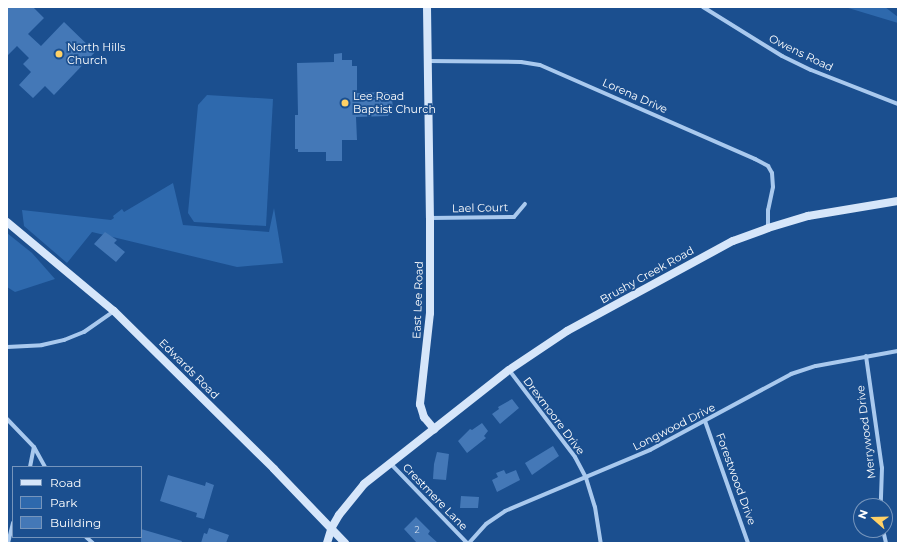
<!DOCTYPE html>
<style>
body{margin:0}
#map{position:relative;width:905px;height:550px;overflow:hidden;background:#1b4f8f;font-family:Montserrat,sans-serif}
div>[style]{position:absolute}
.green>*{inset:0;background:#2e69ad}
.building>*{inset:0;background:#4478b7}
.street>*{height:4px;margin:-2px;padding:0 2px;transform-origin:2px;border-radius:2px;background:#a9c9ee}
.secondary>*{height:8px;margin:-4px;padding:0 4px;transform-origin:4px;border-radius:4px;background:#d6e6fa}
.dots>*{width:11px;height:11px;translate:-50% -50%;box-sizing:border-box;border:2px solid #1b4f8f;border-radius:50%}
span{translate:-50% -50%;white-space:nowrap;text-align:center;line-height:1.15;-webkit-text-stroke:3.5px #1b4f8f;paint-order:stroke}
.number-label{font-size:9px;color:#d0dded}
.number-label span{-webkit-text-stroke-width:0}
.poi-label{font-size:11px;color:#fff}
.left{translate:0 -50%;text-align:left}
.street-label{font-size:11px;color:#fff}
.frame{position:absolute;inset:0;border:8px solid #fff;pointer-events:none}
.legend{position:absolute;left:12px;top:466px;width:130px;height:72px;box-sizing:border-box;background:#1b4f8f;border:1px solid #7695bc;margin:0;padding:5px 7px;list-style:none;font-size:12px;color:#fff}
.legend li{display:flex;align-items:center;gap:8px;height:20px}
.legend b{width:20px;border:1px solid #7695bc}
.north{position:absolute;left:853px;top:498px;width:40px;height:40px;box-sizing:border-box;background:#1b4f8f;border:1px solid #7695bc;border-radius:50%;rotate:290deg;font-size:11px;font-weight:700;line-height:16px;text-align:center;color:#fff}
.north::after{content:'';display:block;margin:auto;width:14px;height:18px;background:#ffd166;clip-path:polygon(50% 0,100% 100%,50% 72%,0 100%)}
</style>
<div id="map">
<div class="green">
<div style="clip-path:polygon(845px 7px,885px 7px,898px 17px,898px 23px)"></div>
<div style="clip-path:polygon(207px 95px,273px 99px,266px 226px,194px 222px,188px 213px,198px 105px)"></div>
<div style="clip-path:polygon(173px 183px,183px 225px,269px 232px,274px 208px,283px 263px,237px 267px,92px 232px,67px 263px,24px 226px,22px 210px,111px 220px,114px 218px,113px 216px,122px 209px,124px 212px)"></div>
<div style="clip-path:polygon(7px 233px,32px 253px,55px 279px,15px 292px,7px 287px)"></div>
</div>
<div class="building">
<div style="clip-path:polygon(7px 7px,33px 7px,44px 18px,28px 34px,41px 46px,64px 22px,95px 52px,54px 95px,45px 86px,33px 98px,19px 85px,31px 72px,23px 64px,29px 58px,17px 46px,7px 56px)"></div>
<div style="clip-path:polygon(342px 53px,342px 60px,352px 60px,352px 66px,357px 66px,357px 93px,388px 92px,388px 96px,392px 96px,393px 113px,389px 113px,388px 116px,356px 117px,357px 140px,342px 140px,342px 161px,326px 161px,326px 152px,298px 152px,298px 149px,295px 149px,295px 115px,298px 115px,297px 63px,334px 62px,334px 54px)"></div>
<div style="clip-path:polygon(105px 232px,117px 240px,114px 243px,125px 252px,116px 262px,94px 244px)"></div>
<div style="clip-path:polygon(512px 399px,519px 408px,500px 424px,492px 414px,499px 409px,498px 407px)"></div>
<div style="clip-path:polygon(482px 423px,488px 431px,484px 436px,486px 438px,467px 453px,458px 441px,470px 429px,472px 430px)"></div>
<div style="clip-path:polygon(553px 446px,559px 456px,532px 475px,525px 463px)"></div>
<div style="clip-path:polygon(437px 452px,449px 454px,446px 480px,433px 479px,434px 464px)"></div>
<div style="clip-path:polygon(504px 470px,506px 474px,516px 470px,520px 480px,497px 492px,492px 480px,498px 477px,496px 473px)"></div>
<div style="clip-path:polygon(168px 475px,205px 486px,206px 482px,214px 485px,204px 519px,196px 517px,197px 513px,160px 501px)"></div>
<div style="clip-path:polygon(461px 496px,479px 497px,478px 508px,460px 508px)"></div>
<div style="clip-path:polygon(416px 517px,430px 531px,428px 534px,438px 543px,417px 543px,404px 529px)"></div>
<div style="clip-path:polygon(209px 528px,229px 535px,226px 543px,201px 543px,204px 533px,207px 534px)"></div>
<div style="clip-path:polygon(141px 529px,182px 541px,181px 543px,141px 542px)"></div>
</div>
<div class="street">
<div style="left:703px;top:7px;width:93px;rotate:31.8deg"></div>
<div style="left:782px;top:56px;width:32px;rotate:26deg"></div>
<div style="left:811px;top:70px;width:93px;rotate:21.3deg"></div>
<div style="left:427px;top:61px;width:94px;rotate:0.6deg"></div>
<div style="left:521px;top:62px;width:19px;rotate:9deg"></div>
<div style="left:540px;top:65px;width:235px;rotate:23.6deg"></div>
<div style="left:755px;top:159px;width:15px;rotate:28deg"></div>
<div style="left:768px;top:166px;width:8px;rotate:60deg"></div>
<div style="left:772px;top:173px;width:14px;rotate:86deg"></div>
<div style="left:773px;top:187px;width:24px;rotate:102deg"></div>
<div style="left:768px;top:210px;width:18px;rotate:90deg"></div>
<div style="left:430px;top:218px;width:84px;rotate:-0.7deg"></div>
<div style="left:514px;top:217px;width:17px;rotate:-50deg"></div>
<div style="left:7px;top:347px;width:35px;rotate:-3deg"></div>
<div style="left:42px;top:345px;width:23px;rotate:-13deg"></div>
<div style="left:64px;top:340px;width:22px;rotate:-22deg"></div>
<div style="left:84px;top:332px;width:37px;rotate:-35deg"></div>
<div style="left:866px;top:356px;width:113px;rotate:81.9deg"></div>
<div style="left:882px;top:468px;width:38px;rotate:92deg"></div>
<div style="left:509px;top:370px;width:109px;rotate:52.8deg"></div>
<div style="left:575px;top:457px;width:24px;rotate:62deg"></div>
<div style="left:586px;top:478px;width:30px;rotate:73deg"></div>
<div style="left:595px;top:507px;width:36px;rotate:81deg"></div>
<div style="left:7px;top:419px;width:39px;rotate:46deg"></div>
<div style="left:34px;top:447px;width:23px;rotate:61deg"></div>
<div style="left:705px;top:421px;width:129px;rotate:70.6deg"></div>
<div style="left:390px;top:463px;width:111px;rotate:46.1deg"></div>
<div style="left:30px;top:467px;width:20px;rotate:-79deg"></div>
<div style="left:883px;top:530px;width:13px;rotate:77deg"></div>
<div style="left:86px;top:537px;width:9px;rotate:41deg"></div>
<div style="left:8px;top:543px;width:21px;rotate:-76deg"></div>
<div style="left:469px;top:543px;width:25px;rotate:-48deg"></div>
<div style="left:486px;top:524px;width:23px;rotate:-34deg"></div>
<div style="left:505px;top:511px;width:157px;rotate:-22.8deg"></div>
<div style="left:650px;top:450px;width:160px;rotate:-28.3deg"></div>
<div style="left:791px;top:374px;width:26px;rotate:-18deg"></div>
<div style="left:816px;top:366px;width:83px;rotate:-10.4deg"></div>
</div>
<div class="secondary">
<div style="left:427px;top:7px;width:211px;rotate:89.2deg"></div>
<div style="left:430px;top:218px;width:95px;rotate:90deg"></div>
<div style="left:430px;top:313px;width:92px;rotate:96.3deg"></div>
<div style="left:420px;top:404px;width:14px;rotate:73deg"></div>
<div style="left:424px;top:417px;width:16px;rotate:50deg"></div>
<div style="left:7px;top:222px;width:139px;rotate:39.8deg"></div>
<div style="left:114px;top:311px;width:225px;rotate:44.6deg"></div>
<div style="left:274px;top:469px;width:103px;rotate:46.2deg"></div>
<div style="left:327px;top:543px;width:17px;rotate:-73deg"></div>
<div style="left:332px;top:527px;width:14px;rotate:-60deg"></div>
<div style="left:339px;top:515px;width:40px;rotate:-51deg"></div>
<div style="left:364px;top:484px;width:184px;rotate:-38.2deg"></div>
<div style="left:509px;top:370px;width:70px;rotate:-33.9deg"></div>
<div style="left:567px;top:331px;width:189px;rotate:-28.5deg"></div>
<div style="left:733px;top:241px;width:37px;rotate:-20deg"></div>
<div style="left:768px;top:228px;width:42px;rotate:-16.7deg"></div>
<div style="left:808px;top:216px;width:91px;rotate:-9.5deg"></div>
</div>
<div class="dots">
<div style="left:59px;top:54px;background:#ffd166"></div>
<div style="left:345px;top:103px;background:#ffd166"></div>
</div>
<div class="number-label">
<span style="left:417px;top:530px">2</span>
</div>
<div class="poi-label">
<span class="left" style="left:67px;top:54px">North Hills<br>Church</span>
<span class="left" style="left:353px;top:103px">Lee Road<br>Baptist Church</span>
</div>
<div class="street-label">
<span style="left:801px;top:53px;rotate:26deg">Owens Road</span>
<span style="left:635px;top:96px;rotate:24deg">Lorena Drive</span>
<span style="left:480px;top:208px;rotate:-1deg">Lael Court</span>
<span style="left:647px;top:275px;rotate:-29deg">Brushy Creek Road</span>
<span style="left:418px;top:300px;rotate:-88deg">East Lee Road</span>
<span style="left:189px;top:369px;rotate:45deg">Edwards Road</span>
<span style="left:554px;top:416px;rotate:53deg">Drexmoore Drive</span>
<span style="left:674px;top:427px;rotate:-27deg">Longwood Drive</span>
<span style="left:866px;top:432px;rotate:-97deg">Merrywood Drive</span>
<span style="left:736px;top:479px;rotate:70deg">Forestwood Drive</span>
<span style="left:435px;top:497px;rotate:46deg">Crestmere Lane</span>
</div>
<div class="frame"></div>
<ul class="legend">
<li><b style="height:5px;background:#d6e6fa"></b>Road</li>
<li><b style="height:11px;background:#2e69ad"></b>Park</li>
<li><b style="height:11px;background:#4478b7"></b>Building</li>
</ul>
<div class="north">N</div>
</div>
